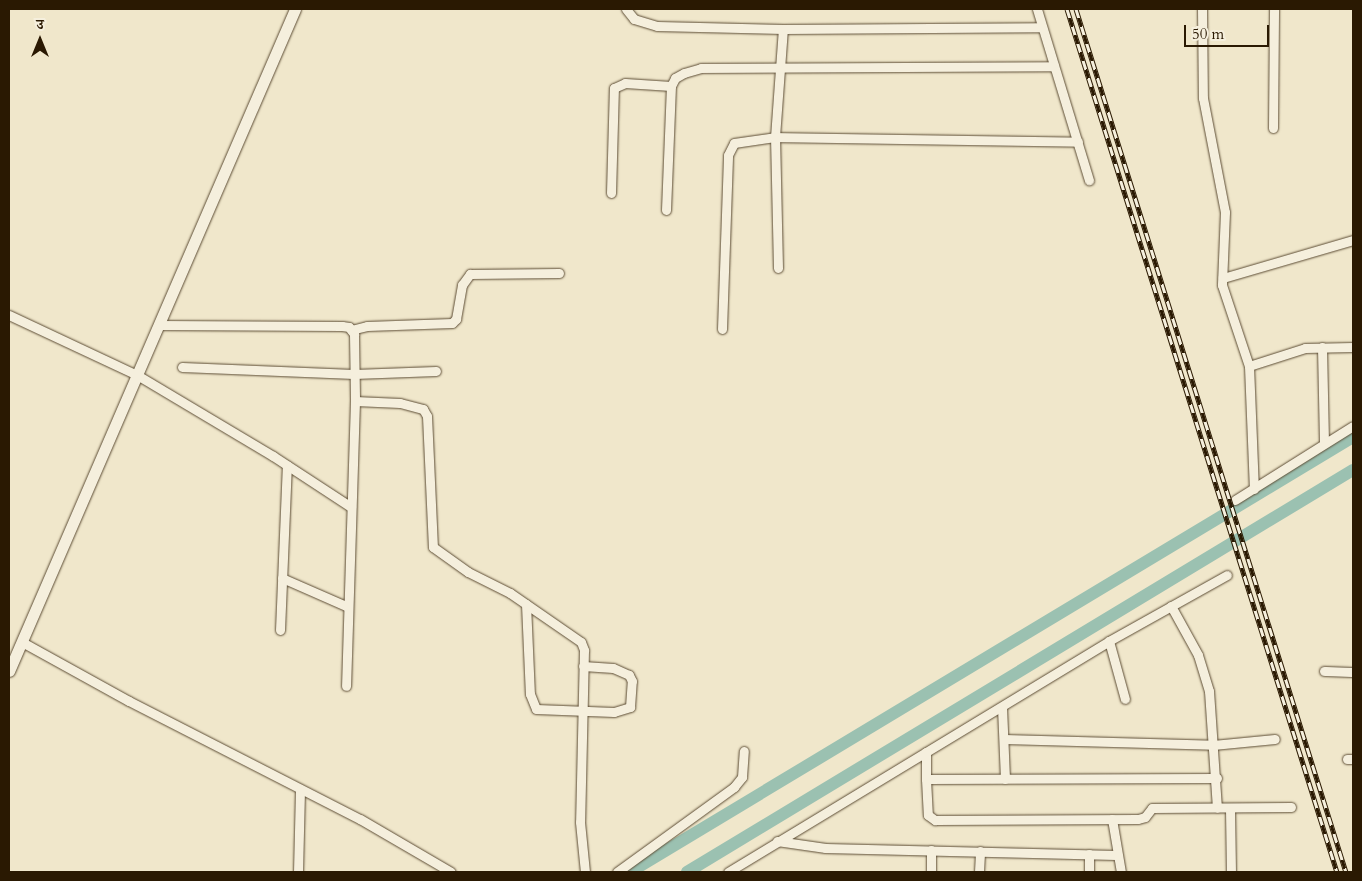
<!DOCTYPE html>
<meta charset="utf-8">
<style>
body{margin:0}
#map{position:relative;width:1362px;height:881px;overflow:hidden;background:#f0e7cb;font-family:Cardo,"Noto Serif Devanagari",serif}
div>[style]{position:absolute}
.canal>*{height:12px;margin:-6px;padding:0 6px;transform-origin:6px;border-radius:6px;background:#9bc1b1}
.roads{filter:drop-shadow(0 0 1px #5c4c34) drop-shadow(0 0 1px #5c4c34)}
.minor>*{height:9px;margin:-4.5px;padding:0 4.5px;transform-origin:4.5px;border-radius:4.5px;background:#f5efdd}
.tertiary>*{height:11px;margin:-5.5px;padding:0 5.5px;transform-origin:5.5px;border-radius:5.5px;background:#f5efdd}
.rail>*{height:5px;margin-top:-2.5px;transform-origin:0;background:repeating-linear-gradient(90deg,#f5efdd 0 9px,#2a1902 0 18px);box-sizing:border-box;border-block:1px solid #2a1902}
span{translate:-50% -50%;white-space:nowrap;text-align:center;line-height:1.15;-webkit-text-stroke:5px #f5efdd;paint-order:stroke}
.frame{position:absolute;inset:0;border:10px solid #2a1902;pointer-events:none}
.north{position:absolute;left:15px;top:15px;width:50px;height:50px;-webkit-text-stroke:4px #f5efdd;paint-order:stroke;rotate:0deg;font-size:14px;font-weight:700;line-height:20px;text-align:center;color:#2a1902}
.north::after{content:'';display:block;margin:auto;width:18px;height:22px;background:#2a1902;clip-path:polygon(50% 0,100% 100%,50% 72%,0 100%)}
.scale{position:absolute;left:1184px;top:25px;width:85px;height:22px;box-sizing:border-box;border:2px solid #2a1902;border-top:0;padding-left:6px;font-size:15px;line-height:18px;white-space:nowrap;color:#2a1902;-webkit-text-stroke:4px #f5efdd;paint-order:stroke}
</style>
<div id="map">
<div class="canal">
<div style="left:630px;top:872px;width:844px;rotate:-31.03deg"></div>
<div style="left:687px;top:872px;width:778px;rotate:-31.12deg"></div>
</div>
<div class="roads">
<div class="minor">
<div style="left:626px;top:9px;width:13px;rotate:51deg"></div>
<div style="left:634px;top:19px;width:24px;rotate:17deg"></div>
<div style="left:657px;top:26px;width:126px;rotate:1.4deg"></div>
<div style="left:783px;top:29px;width:259px;rotate:-0.4deg"></div>
<div style="left:1037px;top:9px;width:179px;rotate:73.1deg"></div>
<div style="left:1202px;top:9px;width:89px;rotate:89.4deg"></div>
<div style="left:1203px;top:98px;width:116px;rotate:79.1deg"></div>
<div style="left:1225px;top:212px;width:73px;rotate:92.4deg"></div>
<div style="left:1222px;top:285px;width:85px;rotate:71.6deg"></div>
<div style="left:1249px;top:366px;width:123px;rotate:87.7deg"></div>
<div style="left:1273px;top:128px;width:119px;rotate:-89.5deg"></div>
<div style="left:611px;top:193px;width:105px;rotate:-88.4deg"></div>
<div style="left:614px;top:88px;width:12px;rotate:-24deg"></div>
<div style="left:625px;top:83px;width:46px;rotate:3.7deg"></div>
<div style="left:666px;top:210px;width:124px;rotate:-87.7deg"></div>
<div style="left:671px;top:86px;width:9px;rotate:-63deg"></div>
<div style="left:675px;top:78px;width:10px;rotate:-29deg"></div>
<div style="left:684px;top:73px;width:18px;rotate:-16deg"></div>
<div style="left:701px;top:68px;width:353px;rotate:-0.3deg"></div>
<div style="left:778px;top:268px;width:131px;rotate:-91.3deg"></div>
<div style="left:775px;top:137px;width:108px;rotate:-85.8deg"></div>
<div style="left:1223px;top:278px;width:135px;rotate:-16.3deg"></div>
<div style="left:9px;top:315px;width:141px;rotate:25.1deg"></div>
<div style="left:137px;top:375px;width:158px;rotate:30.8deg"></div>
<div style="left:273px;top:456px;width:93px;rotate:33.2deg"></div>
<div style="left:158px;top:325px;width:184px;rotate:0.3deg"></div>
<div style="left:342px;top:326px;width:7px;rotate:8deg"></div>
<div style="left:349px;top:327px;width:9px;rotate:54deg"></div>
<div style="left:354px;top:334px;width:67px;rotate:89.1deg"></div>
<div style="left:355px;top:401px;width:285px;rotate:91.8deg"></div>
<div style="left:722px;top:329px;width:174px;rotate:-88deg"></div>
<div style="left:728px;top:155px;width:13px;rotate:-63deg"></div>
<div style="left:734px;top:143px;width:41px;rotate:-8.3deg"></div>
<div style="left:775px;top:137px;width:303px;rotate:0.9deg"></div>
<div style="left:351px;top:330px;width:16px;rotate:-14deg"></div>
<div style="left:367px;top:326px;width:85px;rotate:-2deg"></div>
<div style="left:452px;top:323px;width:6px;rotate:-45deg"></div>
<div style="left:456px;top:319px;width:35px;rotate:-80deg"></div>
<div style="left:462px;top:285px;width:14px;rotate:-54deg"></div>
<div style="left:470px;top:274px;width:89px;rotate:-0.6deg"></div>
<div style="left:1322px;top:347px;width:95px;rotate:88.8deg"></div>
<div style="left:1249px;top:366px;width:59px;rotate:-17.8deg"></div>
<div style="left:1305px;top:348px;width:48px;rotate:-1.2deg"></div>
<div style="left:182px;top:367px;width:172px;rotate:2.3deg"></div>
<div style="left:354px;top:374px;width:82px;rotate:-2.1deg"></div>
<div style="left:355px;top:401px;width:45px;rotate:2.5deg"></div>
<div style="left:400px;top:403px;width:24px;rotate:15deg"></div>
<div style="left:423px;top:409px;width:8px;rotate:60deg"></div>
<div style="left:427px;top:416px;width:131px;rotate:87.4deg"></div>
<div style="left:433px;top:547px;width:43px;rotate:35.5deg"></div>
<div style="left:468px;top:572px;width:47px;rotate:26.6deg"></div>
<div style="left:510px;top:593px;width:86px;rotate:34.6deg"></div>
<div style="left:581px;top:642px;width:9px;rotate:69deg"></div>
<div style="left:584px;top:650px;width:172px;rotate:91.3deg"></div>
<div style="left:580px;top:822px;width:50px;rotate:84.3deg"></div>
<div style="left:1235px;top:500px;width:139px;rotate:-32.1deg"></div>
<div style="left:282px;top:578px;width:72px;rotate:23.7deg"></div>
<div style="left:526px;top:604px;width:90px;rotate:87.5deg"></div>
<div style="left:530px;top:694px;width:16px;rotate:68deg"></div>
<div style="left:536px;top:709px;width:78px;rotate:2.2deg"></div>
<div style="left:614px;top:712px;width:17px;rotate:-17deg"></div>
<div style="left:630px;top:707px;width:26px;rotate:-86deg"></div>
<div style="left:632px;top:681px;width:7px;rotate:-117deg"></div>
<div style="left:629px;top:675px;width:17px;rotate:-156deg"></div>
<div style="left:613px;top:668px;width:30px;rotate:-176deg"></div>
<div style="left:1171px;top:606px;width:56px;rotate:61.1deg"></div>
<div style="left:1198px;top:655px;width:38px;rotate:73deg"></div>
<div style="left:1209px;top:691px;width:117px;rotate:86.1deg"></div>
<div style="left:280px;top:630px;width:165px;rotate:-87.6deg"></div>
<div style="left:1109px;top:641px;width:60px;rotate:74.6deg"></div>
<div style="left:22px;top:642px;width:122px;rotate:28.9deg"></div>
<div style="left:129px;top:701px;width:259px;rotate:27.1deg"></div>
<div style="left:360px;top:819px;width:105px;rotate:30.2deg"></div>
<div style="left:1324px;top:671px;width:29px;rotate:2deg"></div>
<div style="left:1002px;top:707px;width:72px;rotate:87.6deg"></div>
<div style="left:1004px;top:739px;width:209px;rotate:1.6deg"></div>
<div style="left:1213px;top:745px;width:62px;rotate:-5.5deg"></div>
<div style="left:926px;top:752px;width:27px;rotate:90deg"></div>
<div style="left:926px;top:779px;width:291px;rotate:-0.2deg"></div>
<div style="left:1347px;top:759px;width:6px"></div>
<div style="left:926px;top:779px;width:36px;rotate:87deg"></div>
<div style="left:928px;top:815px;width:9px;rotate:36deg"></div>
<div style="left:935px;top:820px;width:203px;rotate:-0.3deg"></div>
<div style="left:1138px;top:819px;width:7px;rotate:-16deg"></div>
<div style="left:1145px;top:817px;width:11px;rotate:-52deg"></div>
<div style="left:1152px;top:808px;width:139px;rotate:-0.4deg"></div>
<div style="left:1230px;top:809px;width:63px;rotate:89.1deg"></div>
<div style="left:1112px;top:819px;width:54px;rotate:80.4deg"></div>
<div style="left:777px;top:841px;width:49px;rotate:8.3deg"></div>
<div style="left:825px;top:848px;width:291px;rotate:1.4deg"></div>
<div style="left:931px;top:850px;width:22px;rotate:90deg"></div>
<div style="left:1089px;top:854px;width:18px;rotate:90deg"></div>
<div style="left:298px;top:872px;width:83px;rotate:-88.6deg"></div>
<div style="left:617px;top:872px;width:145px;rotate:-36deg"></div>
<div style="left:734px;top:787px;width:13px;rotate:-51deg"></div>
<div style="left:742px;top:777px;width:26px;rotate:-86deg"></div>
<div style="left:728px;top:872px;width:446px;rotate:-31.2deg"></div>
<div style="left:1109px;top:641px;width:135px;rotate:-29.2deg"></div>
<div style="left:979px;top:872px;width:21px;rotate:-87deg"></div>
</div>
<div class="tertiary">
<div style="left:9px;top:671px;width:721px;rotate:-66.63deg"></div>
</div>
</div>
<div class="rail">
<div style="left:1067px;top:9px;width:904px;rotate:72.63deg"></div>
<div style="left:1076px;top:9px;width:904px;rotate:72.63deg"></div>
</div>
<div class="frame"></div>
<div class="north">उ</div>
<div class="scale">50 m</div>
</div>
